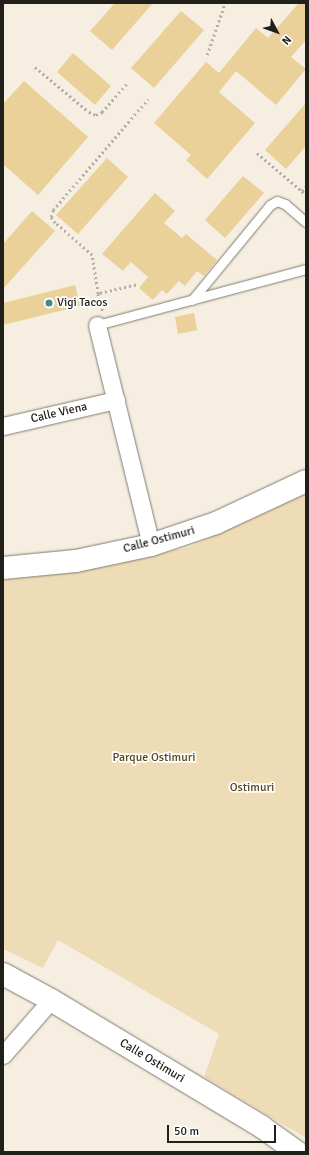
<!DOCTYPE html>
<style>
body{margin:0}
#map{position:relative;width:309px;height:1155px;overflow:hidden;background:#f5eee1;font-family:Signika,sans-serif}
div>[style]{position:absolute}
.green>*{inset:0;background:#eedcb6}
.building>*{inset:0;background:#ead099}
.path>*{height:2.5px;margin-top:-1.25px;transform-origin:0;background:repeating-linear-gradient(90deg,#b3aea3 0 2px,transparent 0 5px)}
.roads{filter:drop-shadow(0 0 1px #817b6f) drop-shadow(0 0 1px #817b6f)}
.lane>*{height:9px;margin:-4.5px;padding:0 4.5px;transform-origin:4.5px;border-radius:4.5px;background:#fff}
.street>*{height:17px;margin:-8.5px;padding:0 8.5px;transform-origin:8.5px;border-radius:8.5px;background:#fff}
.secondary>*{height:22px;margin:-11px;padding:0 11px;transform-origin:11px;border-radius:11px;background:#fff}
.dots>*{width:11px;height:11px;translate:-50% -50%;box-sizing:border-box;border:2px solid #fff;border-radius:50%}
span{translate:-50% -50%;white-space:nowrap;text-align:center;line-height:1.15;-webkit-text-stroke:3.5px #fff;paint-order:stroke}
.poi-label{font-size:12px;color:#211f1a}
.left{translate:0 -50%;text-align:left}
.street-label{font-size:12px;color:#211f1a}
.park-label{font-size:12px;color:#58451b}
.frame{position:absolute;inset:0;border:4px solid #211f1a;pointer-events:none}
.north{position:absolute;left:257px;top:12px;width:40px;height:40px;-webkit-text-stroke:3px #fff;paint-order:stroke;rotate:131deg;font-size:11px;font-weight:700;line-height:16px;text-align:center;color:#211f1a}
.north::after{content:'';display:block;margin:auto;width:14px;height:18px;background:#211f1a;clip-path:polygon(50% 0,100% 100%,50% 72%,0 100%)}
.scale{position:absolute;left:167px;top:1125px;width:109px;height:18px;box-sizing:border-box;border:2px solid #211f1a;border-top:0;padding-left:5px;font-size:12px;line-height:14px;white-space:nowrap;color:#211f1a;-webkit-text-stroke:3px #fff;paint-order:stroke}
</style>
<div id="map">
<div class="green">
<div style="clip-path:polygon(306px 492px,306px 1138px,204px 1077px,219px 1034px,58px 940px,43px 968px,3px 949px,3px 577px,27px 577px,108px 565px,189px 547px)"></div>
</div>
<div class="building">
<div style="clip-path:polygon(115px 3px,153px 3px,112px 50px,90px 31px)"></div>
<div style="clip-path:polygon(299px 3px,306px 3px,306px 40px,291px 57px,306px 69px,276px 105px,236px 71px,219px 92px,255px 123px,207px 179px,186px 160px,191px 155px,154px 123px,206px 62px,219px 73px,256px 28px,268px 38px)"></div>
<div style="clip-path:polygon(181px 11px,204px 30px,154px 88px,131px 68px)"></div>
<div style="clip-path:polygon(73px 53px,111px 86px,95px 105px,57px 72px)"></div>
<div style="clip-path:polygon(24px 81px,88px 137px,38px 195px,3px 164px,3px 104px)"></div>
<div style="clip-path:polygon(306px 103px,306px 146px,286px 169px,265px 150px)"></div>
<div style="clip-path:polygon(107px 158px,128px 177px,78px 234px,56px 215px)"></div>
<div style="clip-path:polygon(243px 176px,264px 193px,225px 238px,205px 220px)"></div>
<div style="clip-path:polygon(155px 193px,175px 211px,164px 223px,182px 238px,186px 234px,217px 260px,204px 276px,197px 271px,185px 286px,179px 281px,167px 294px,162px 290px,153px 300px,139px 288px,148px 277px,131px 262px,123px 271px,102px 254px)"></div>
<div style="clip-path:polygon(32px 211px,55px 231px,3px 289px,3px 244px)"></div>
<div style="clip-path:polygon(75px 285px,80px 306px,3px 325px,3px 303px)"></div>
<div style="clip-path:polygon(194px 313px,197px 330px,178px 334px,175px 317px)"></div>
</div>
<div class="path">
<div style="left:207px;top:55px;width:55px;rotate:-70.9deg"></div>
<div style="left:35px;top:67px;width:70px;rotate:39.8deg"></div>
<div style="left:89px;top:112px;width:8px;rotate:23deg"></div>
<div style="left:96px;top:115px;width:7px;rotate:-27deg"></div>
<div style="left:102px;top:112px;width:40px;rotate:-49deg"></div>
<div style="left:257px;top:153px;width:59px;rotate:40.2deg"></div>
<div style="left:302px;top:191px;width:6px;rotate:-51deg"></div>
<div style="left:302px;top:191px;width:6px;rotate:45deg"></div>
<div style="left:136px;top:285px;width:39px;rotate:167deg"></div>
<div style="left:98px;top:294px;width:39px;rotate:-99deg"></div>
<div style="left:92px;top:255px;width:49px;rotate:-139.1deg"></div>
<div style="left:55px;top:223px;width:7px;rotate:-124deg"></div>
<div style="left:51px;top:217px;width:7px;rotate:-74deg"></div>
<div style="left:53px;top:210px;width:146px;rotate:-49.4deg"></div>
<div style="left:98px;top:294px;width:18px;rotate:74deg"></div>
</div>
<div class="roads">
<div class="lane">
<div style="left:192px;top:300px;width:123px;rotate:-50.6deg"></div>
<div style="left:270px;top:205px;width:8px;rotate:-30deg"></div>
<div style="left:277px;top:201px;width:9px;rotate:21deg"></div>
<div style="left:285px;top:204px;width:28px;rotate:41deg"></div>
<div style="left:97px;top:325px;width:216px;rotate:-15deg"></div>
</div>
<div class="street">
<div style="left:97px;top:325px;width:227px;rotate:76.2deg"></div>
<div style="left:3px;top:426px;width:116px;rotate:-13deg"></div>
<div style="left:3px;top:1055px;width:73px;rotate:-48.9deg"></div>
</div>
<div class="secondary">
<div style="left:3px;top:568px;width:73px;rotate:-5.5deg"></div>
<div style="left:76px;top:561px;width:77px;rotate:-12deg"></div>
<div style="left:151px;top:545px;width:69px;rotate:-18.7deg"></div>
<div style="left:216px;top:523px;width:99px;rotate:-25deg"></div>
<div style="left:3px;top:974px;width:55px;rotate:28.4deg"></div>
<div style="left:51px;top:1000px;width:246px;rotate:31deg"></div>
<div style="left:262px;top:1127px;width:43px;rotate:35.5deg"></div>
</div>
</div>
<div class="dots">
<div style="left:49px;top:303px;background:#408889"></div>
</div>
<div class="poi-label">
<span class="left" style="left:57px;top:303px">Vigi Tacos</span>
</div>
<div class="street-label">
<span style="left:59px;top:413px;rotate:-13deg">Calle Viena</span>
<span style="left:159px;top:540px;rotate:-15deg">Calle Ostimuri</span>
<span style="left:152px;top:1061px;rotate:31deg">Calle Ostimuri</span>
</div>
<div class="park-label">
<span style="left:154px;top:758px">Parque Ostimuri</span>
<span style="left:252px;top:788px">Ostimuri</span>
</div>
<div class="frame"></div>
<div class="north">N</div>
<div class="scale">50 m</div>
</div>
